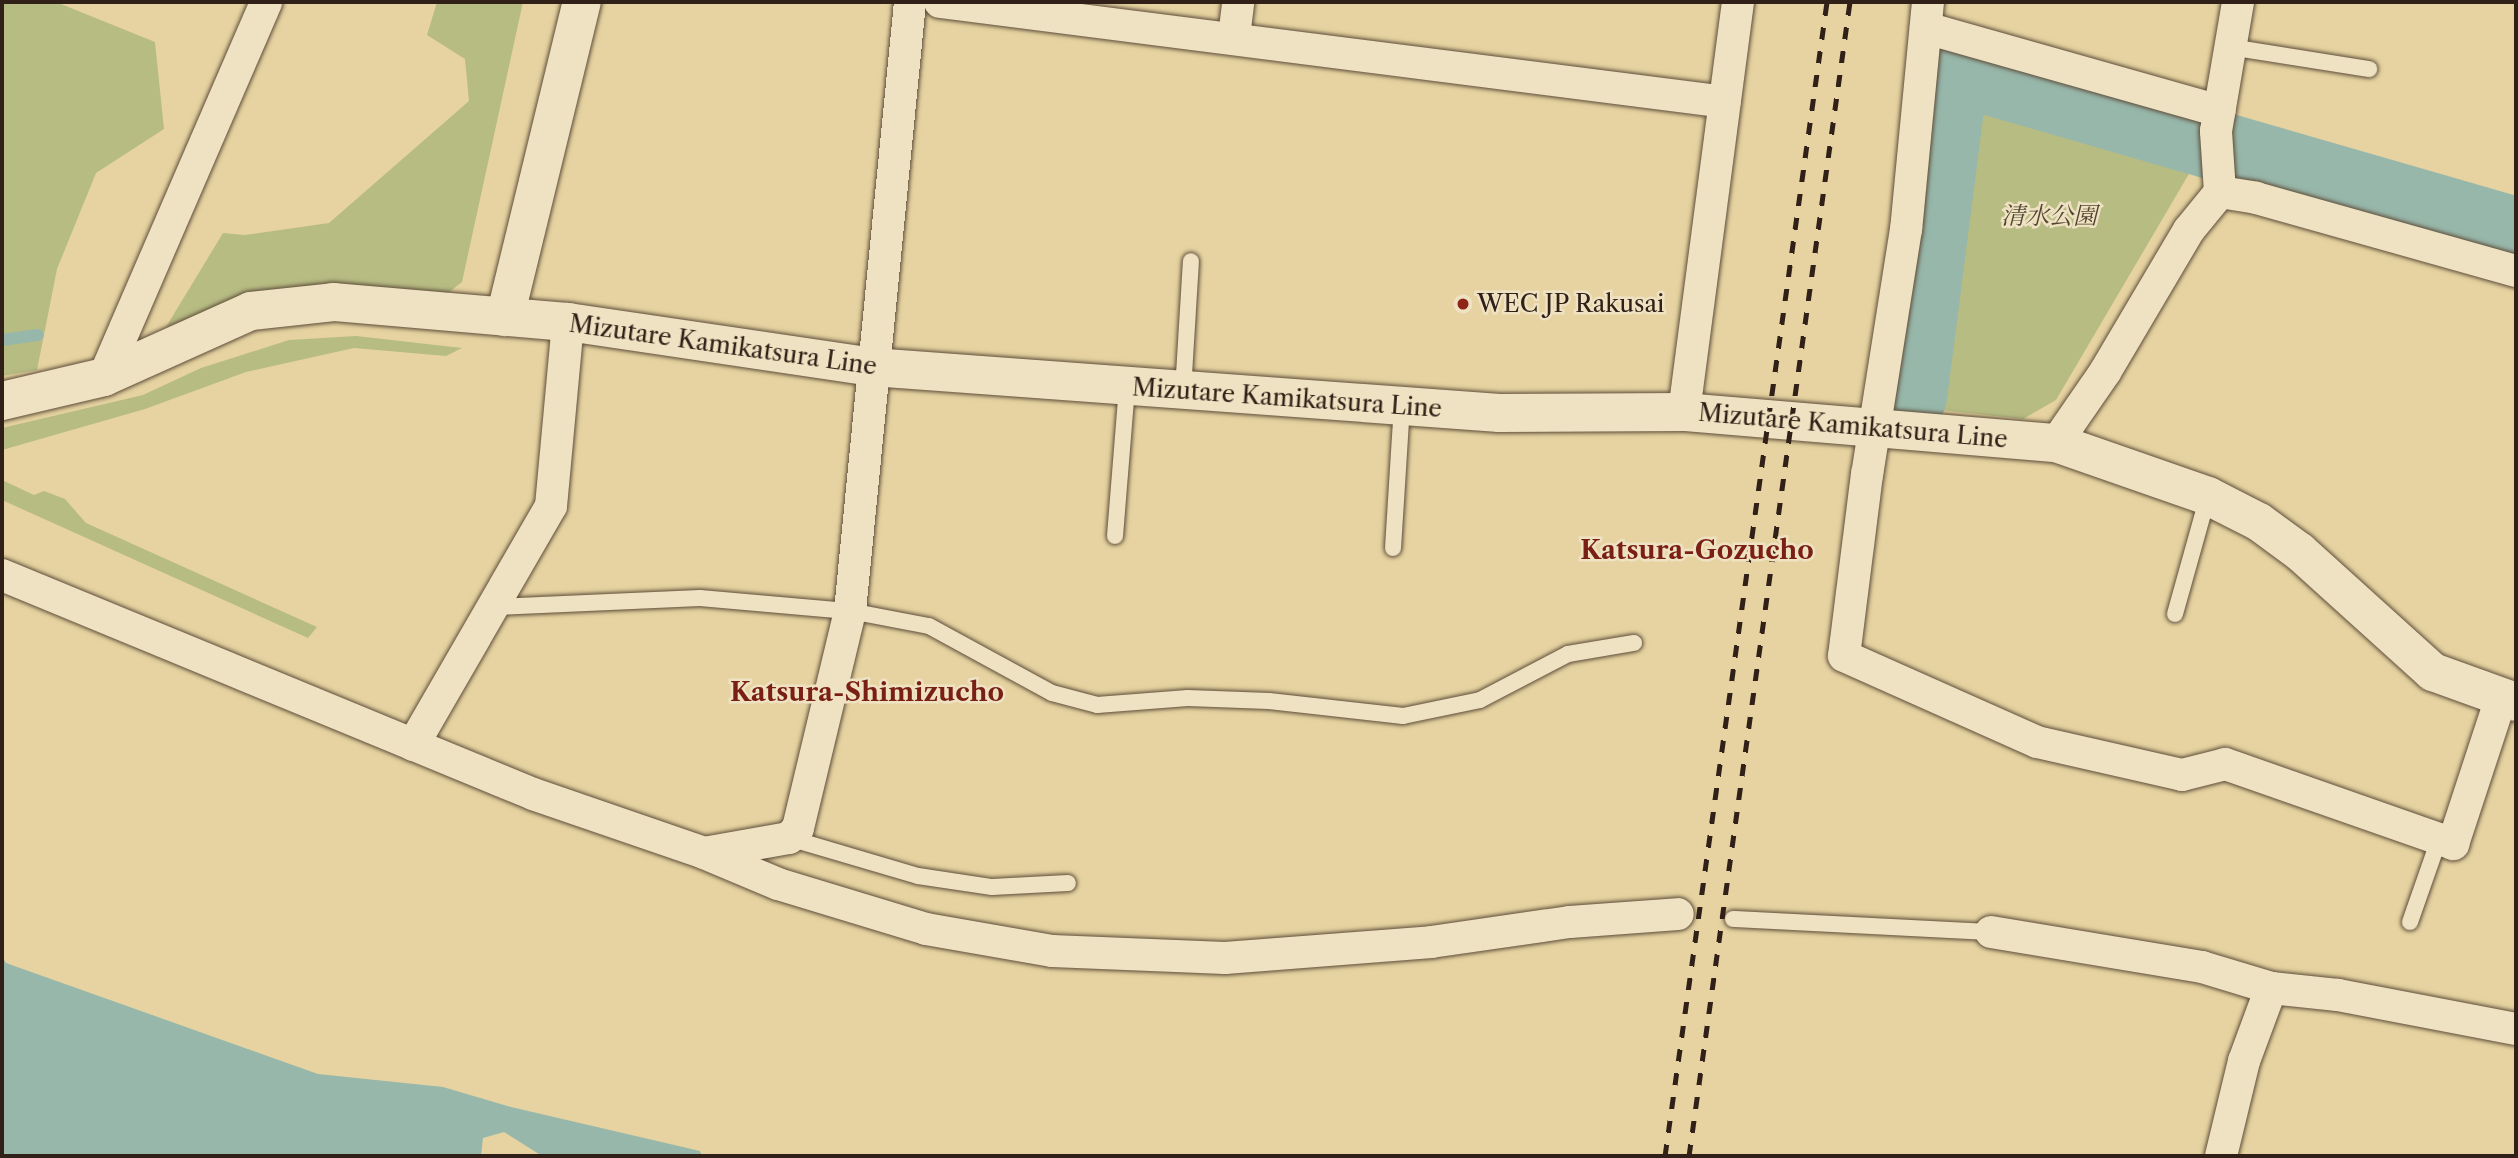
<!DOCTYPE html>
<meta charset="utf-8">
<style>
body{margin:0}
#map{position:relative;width:2518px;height:1158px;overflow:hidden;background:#e6d3a1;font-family:"Libre Caslon Text","Noto Serif JP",serif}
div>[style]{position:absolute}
.green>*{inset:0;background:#b7bc83}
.water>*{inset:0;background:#97b7aa}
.stream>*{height:12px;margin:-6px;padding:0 6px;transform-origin:6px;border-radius:6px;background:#97b7aa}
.river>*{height:70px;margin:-35px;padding:0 35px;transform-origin:35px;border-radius:35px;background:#97b7aa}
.roads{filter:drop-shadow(0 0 2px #5e4d3a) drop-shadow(0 0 2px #5e4d3a)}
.service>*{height:16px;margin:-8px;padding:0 8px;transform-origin:8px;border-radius:8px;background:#efe2c2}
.minor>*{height:32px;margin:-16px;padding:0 16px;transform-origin:16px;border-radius:16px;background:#efe2c2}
.tertiary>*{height:38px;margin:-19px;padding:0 19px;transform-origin:19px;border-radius:19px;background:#efe2c2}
.secondary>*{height:38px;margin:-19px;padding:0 19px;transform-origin:19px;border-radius:19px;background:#efe2c2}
.rail>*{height:5px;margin-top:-2.5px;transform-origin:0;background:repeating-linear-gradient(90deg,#302017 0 12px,transparent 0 24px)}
.dots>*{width:19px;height:19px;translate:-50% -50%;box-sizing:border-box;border:4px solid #efe2c2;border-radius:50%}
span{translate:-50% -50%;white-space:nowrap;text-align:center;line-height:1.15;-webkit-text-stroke:5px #efe2c2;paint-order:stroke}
.park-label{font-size:24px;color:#524732;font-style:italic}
.poi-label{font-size:24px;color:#302017}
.left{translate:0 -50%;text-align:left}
.street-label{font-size:24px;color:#302017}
.neighbourhood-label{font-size:26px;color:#7a1f14;font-weight:700}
.frame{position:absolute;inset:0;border:4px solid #302017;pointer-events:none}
</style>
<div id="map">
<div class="green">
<div style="clip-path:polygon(2px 2px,56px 2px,155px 42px,164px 129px,96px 173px,57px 269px,37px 370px,2px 376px)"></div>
<div style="clip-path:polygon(437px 2px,523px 2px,462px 282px,439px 300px,258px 296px,166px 327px,223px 233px,245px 235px,329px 223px,469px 101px,465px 59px,427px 35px)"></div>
<div style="clip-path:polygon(1965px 89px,2192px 151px,2193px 167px,2056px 400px,2023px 419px,1923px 408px)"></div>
<div style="clip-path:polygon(356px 336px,462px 348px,446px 356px,354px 348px,246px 372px,145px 409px,2px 450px,2px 428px,143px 395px,201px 368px,289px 340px)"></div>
<div style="clip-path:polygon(2px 480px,34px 495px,44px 491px,65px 499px,86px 523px,317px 627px,308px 638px,2px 500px)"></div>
</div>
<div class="water">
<div style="clip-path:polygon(2px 956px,6px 963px,318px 1074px,443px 1087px,511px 1107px,700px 1151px,702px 1156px,542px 1156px,504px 1132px,483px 1138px,481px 1156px,2px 1156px)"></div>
</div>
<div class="stream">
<div style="left:2px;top:340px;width:36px;rotate:-8deg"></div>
</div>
<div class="river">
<div style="left:1912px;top:397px;width:317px;rotate:-82.7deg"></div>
<div style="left:1952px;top:83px;width:16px;rotate:-38deg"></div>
<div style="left:1965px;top:73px;width:573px;rotate:16.1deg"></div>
</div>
<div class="roads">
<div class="service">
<div style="left:2230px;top:47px;width:141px;rotate:9deg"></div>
<div style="left:1183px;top:391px;width:130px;rotate:-86.5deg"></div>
<div style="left:1115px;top:536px;width:149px;rotate:-85.4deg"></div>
<div style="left:1393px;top:548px;width:142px;rotate:-86.4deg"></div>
<div style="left:496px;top:607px;width:204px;rotate:-2.5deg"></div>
<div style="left:700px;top:598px;width:151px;rotate:5deg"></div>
<div style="left:850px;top:611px;width:80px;rotate:10.8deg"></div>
<div style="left:929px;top:626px;width:140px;rotate:28.6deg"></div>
<div style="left:1052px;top:693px;width:47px;rotate:14.9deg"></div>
<div style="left:1097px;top:705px;width:91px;rotate:-4.4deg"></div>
<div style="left:1188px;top:698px;width:81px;rotate:2.1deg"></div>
<div style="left:1269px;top:701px;width:135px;rotate:6.4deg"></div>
<div style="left:1403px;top:716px;width:79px;rotate:-11.7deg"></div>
<div style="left:1480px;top:700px;width:99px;rotate:-27.6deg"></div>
<div style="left:1568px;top:654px;width:67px;rotate:-9.5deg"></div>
<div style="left:2175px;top:614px;width:123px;rotate:-74.4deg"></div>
<div style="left:789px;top:838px;width:134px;rotate:16.4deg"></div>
<div style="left:918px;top:876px;width:75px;rotate:8.5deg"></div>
<div style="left:992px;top:887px;width:76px;rotate:-3deg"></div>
<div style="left:1733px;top:919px;width:258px;rotate:2.9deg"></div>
<div style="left:2410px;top:922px;width:88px;rotate:-70.7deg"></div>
</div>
<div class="minor">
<div style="left:940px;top:2px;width:791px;rotate:7.26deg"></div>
<div style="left:1928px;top:2px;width:228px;rotate:95.5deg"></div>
<div style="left:1906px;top:229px;width:248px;rotate:99deg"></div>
<div style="left:1867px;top:474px;width:183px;rotate:97.2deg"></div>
<div style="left:1844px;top:656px;width:211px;rotate:24deg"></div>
<div style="left:2037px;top:742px;width:149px;rotate:12.8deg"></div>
<div style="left:2182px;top:775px;width:44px;rotate:-14.3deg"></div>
<div style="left:2225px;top:764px;width:242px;rotate:19.3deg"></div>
<div style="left:2453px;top:844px;width:154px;rotate:-71.8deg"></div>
<div style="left:1926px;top:28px;width:305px;rotate:15.8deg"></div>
<div style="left:1234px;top:37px;width:35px;rotate:-83deg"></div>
<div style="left:2220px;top:192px;width:61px;rotate:-93.8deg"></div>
<div style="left:2216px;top:131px;width:131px;rotate:-80.3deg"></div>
<div style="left:104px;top:377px;width:408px;rotate:-66.6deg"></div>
<div style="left:1684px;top:412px;width:414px;rotate:-82.5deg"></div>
<div style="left:2056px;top:443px;width:86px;rotate:-55.4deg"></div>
<div style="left:2105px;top:372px;width:165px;rotate:-59.4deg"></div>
<div style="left:2189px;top:230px;width:49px;rotate:-50.8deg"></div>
<div style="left:2220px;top:192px;width:36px;rotate:9deg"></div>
<div style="left:2256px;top:198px;width:270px;rotate:15.7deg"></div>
<div style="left:2px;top:575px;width:574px;rotate:22.41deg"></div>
<div style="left:533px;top:794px;width:181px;rotate:19deg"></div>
<div style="left:704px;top:853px;width:80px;rotate:22.7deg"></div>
<div style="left:778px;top:884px;width:155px;rotate:16.9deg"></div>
<div style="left:926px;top:929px;width:128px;rotate:9.9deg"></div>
<div style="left:1052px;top:951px;width:173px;rotate:2.3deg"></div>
<div style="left:1225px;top:958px;width:207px;rotate:-4.4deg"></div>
<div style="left:1431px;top:942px;width:140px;rotate:-8.2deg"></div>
<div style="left:1570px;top:922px;width:108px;rotate:-4.2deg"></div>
<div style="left:413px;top:745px;width:276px;rotate:-60deg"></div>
<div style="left:551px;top:506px;width:185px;rotate:-84.7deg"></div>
<div style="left:704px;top:853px;width:86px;rotate:-10deg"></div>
<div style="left:789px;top:838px;width:13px;rotate:-48deg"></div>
<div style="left:798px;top:828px;width:223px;rotate:-76.5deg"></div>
<div style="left:850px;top:611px;width:612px;rotate:-84.37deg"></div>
<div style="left:1991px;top:932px;width:214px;rotate:9.4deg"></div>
<div style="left:2202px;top:967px;width:72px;rotate:16.9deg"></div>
<div style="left:2271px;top:988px;width:67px;rotate:6deg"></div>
<div style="left:2338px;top:995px;width:181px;rotate:10.8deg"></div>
<div style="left:2221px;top:1156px;width:98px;rotate:-76.4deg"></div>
<div style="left:2244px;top:1061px;width:78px;rotate:-69.7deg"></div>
</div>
<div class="tertiary">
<div style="left:505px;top:317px;width:324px;rotate:-76.3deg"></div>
</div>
<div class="secondary">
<div style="left:2px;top:401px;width:105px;rotate:-13.2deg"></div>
<div style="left:104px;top:377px;width:161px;rotate:-24.2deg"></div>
<div style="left:251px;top:311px;width:83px;rotate:-6.2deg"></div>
<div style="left:334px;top:302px;width:235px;rotate:4.9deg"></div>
<div style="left:568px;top:322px;width:307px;rotate:8.4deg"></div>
<div style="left:872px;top:367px;width:629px;rotate:4.2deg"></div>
<div style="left:1499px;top:413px;width:185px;rotate:-0.3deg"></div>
<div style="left:1684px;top:412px;width:373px;rotate:4.8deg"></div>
<div style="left:2056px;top:443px;width:161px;rotate:19.2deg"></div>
<div style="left:2208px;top:496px;width:57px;rotate:27deg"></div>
<div style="left:2259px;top:522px;width:51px;rotate:36.2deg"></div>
<div style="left:2300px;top:552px;width:179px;rotate:42.1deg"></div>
<div style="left:2433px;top:672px;width:88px;rotate:19.9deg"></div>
</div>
</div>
<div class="rail">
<div style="left:1665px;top:1156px;width:1165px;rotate:-82.01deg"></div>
<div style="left:1689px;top:1156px;width:1165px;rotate:-82.06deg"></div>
</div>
<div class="dots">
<div style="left:1463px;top:304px;background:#8f2418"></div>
</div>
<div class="park-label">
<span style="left:2049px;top:216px">清水公園</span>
</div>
<div class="poi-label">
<span class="left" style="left:1477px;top:304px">WEC JP Rakusai</span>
</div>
<div class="street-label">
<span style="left:723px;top:345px;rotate:8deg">Mizutare Kamikatsura Line</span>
<span style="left:1287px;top:398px;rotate:4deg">Mizutare Kamikatsura Line</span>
<span style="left:1853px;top:426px;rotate:5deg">Mizutare Kamikatsura Line</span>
</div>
<div class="neighbourhood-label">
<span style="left:1697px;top:551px">Katsura-Gozucho</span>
<span style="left:867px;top:693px">Katsura-Shimizucho</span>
</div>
<div class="frame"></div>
</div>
